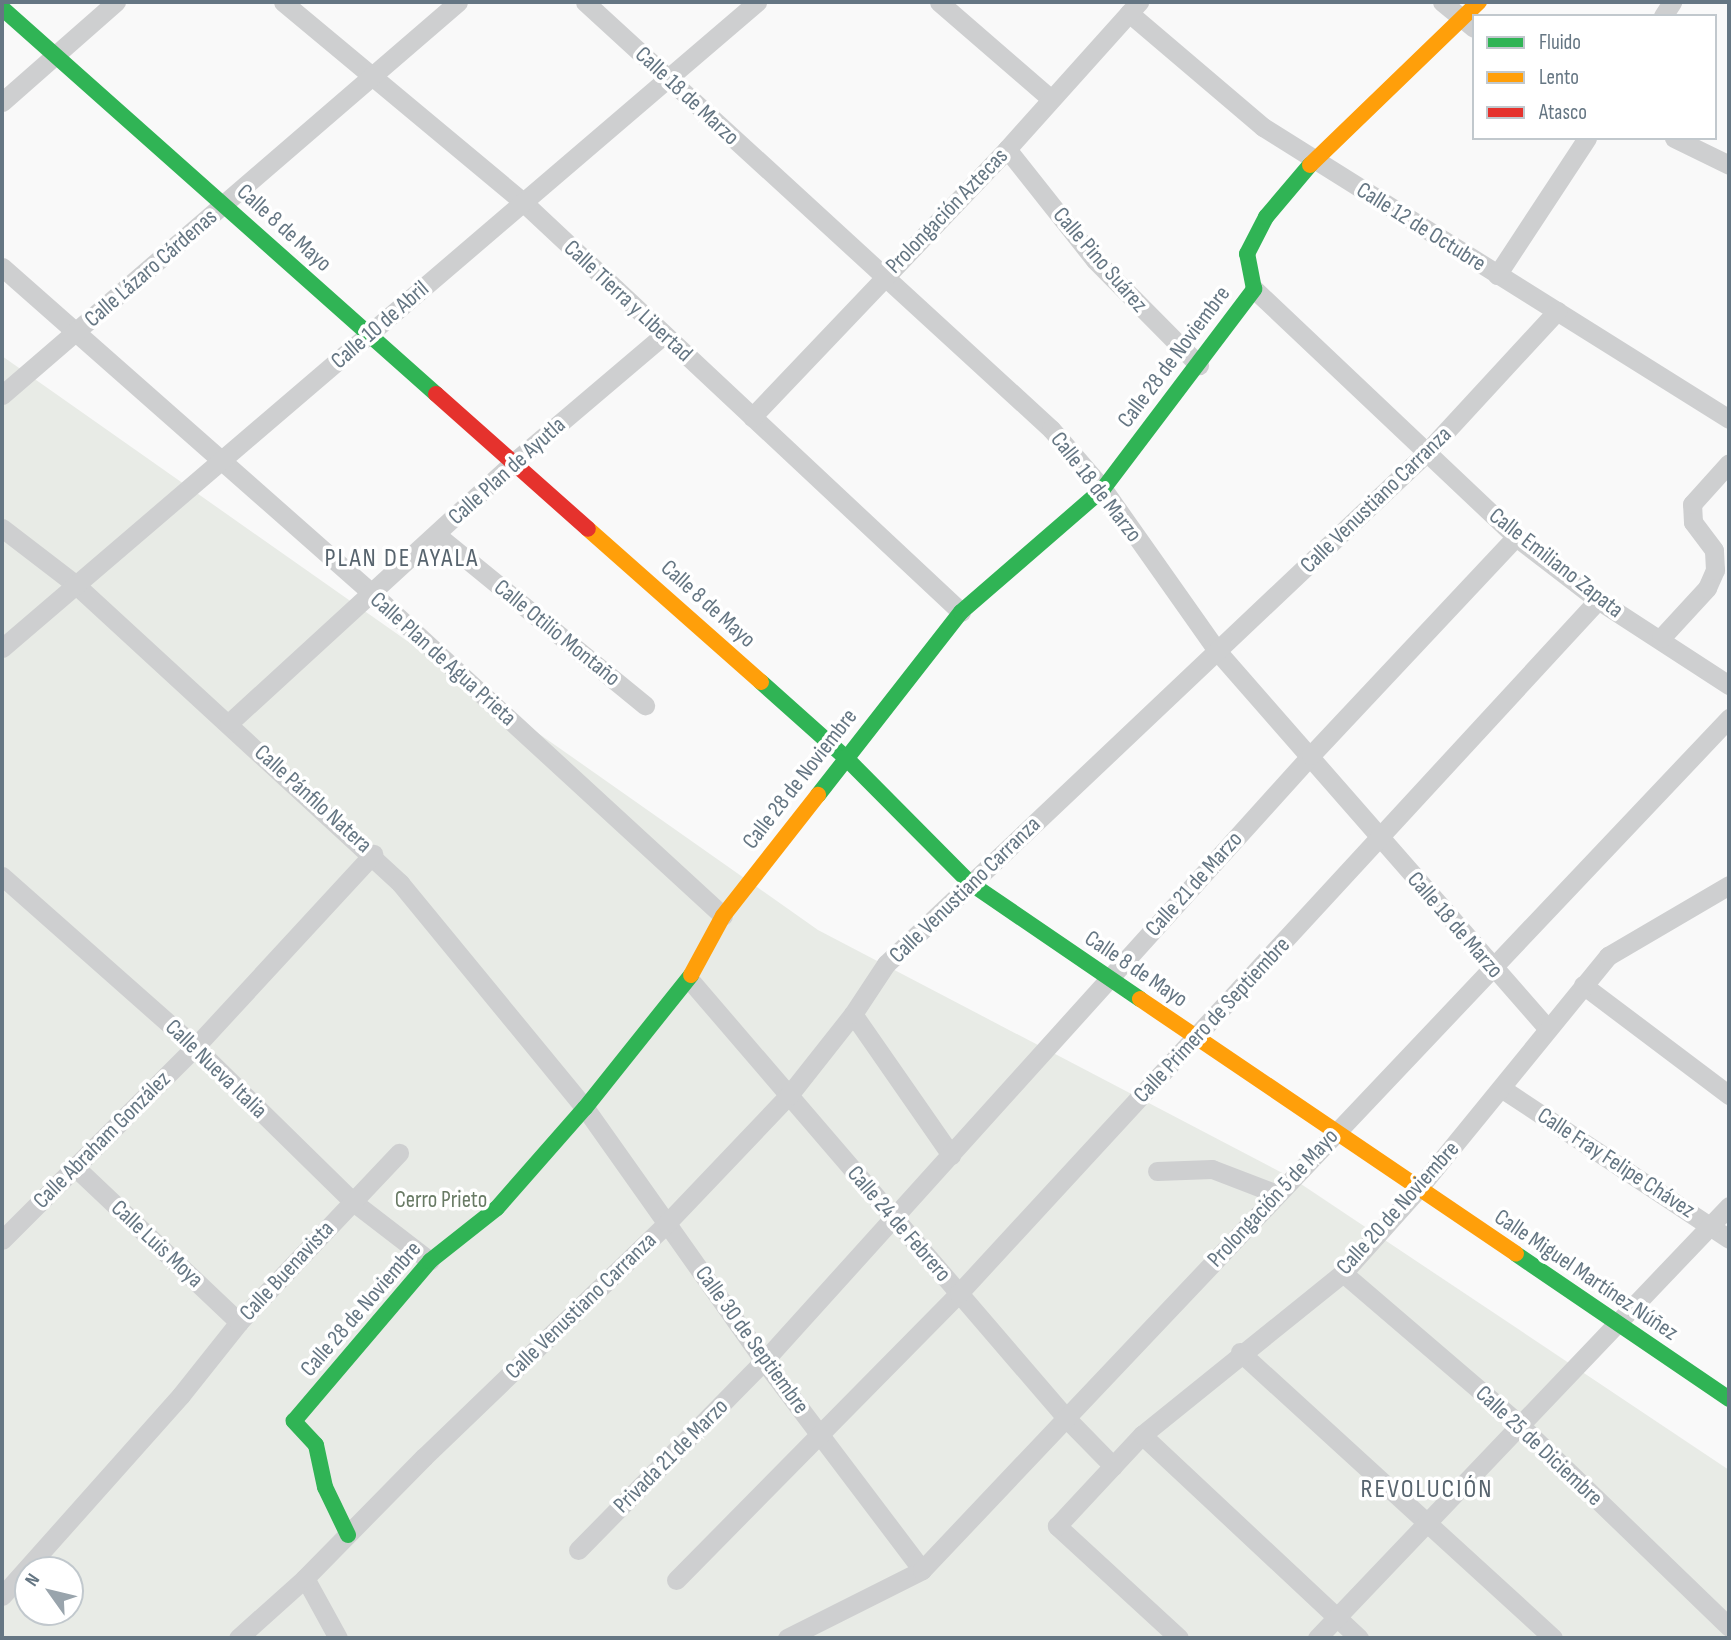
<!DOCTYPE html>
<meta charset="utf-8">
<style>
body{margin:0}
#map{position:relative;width:1731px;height:1640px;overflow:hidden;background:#f9f9f9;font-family:"Sofia Sans Condensed",sans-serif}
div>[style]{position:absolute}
.green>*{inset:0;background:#e8ebe6}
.street>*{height:19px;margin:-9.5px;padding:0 9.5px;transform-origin:9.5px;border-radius:9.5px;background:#cecfd0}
.fast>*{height:16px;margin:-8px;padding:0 8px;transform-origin:8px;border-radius:8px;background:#30b455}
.slow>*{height:16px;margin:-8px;padding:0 8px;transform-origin:8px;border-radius:8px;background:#ff9f0a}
.jam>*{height:16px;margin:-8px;padding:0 8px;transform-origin:8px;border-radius:8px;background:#e5322d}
span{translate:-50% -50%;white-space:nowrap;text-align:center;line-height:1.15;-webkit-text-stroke:7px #fff;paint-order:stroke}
.street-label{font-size:23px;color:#657683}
.park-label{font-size:23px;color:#687a64}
.quarter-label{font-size:26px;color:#57646e;letter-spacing:2px}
.frame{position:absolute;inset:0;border:4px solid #657683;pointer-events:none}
.legend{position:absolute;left:1472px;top:14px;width:245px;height:126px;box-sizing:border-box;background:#fff;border:2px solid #c1c8cd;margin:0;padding:9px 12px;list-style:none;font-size:21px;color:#657683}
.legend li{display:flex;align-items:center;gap:14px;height:35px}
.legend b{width:35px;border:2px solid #c1c8cd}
.north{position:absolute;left:14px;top:1556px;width:70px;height:70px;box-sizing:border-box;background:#fff;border:2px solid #c1c8cd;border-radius:50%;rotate:304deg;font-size:19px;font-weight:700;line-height:28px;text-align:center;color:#657683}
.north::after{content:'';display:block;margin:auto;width:24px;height:32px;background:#99a4ac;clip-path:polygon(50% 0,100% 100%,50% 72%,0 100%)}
</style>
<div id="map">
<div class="green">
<div style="clip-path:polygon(evenodd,2px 356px,818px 930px,1292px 1178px,1729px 1470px,1729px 1638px,2px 1638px,2px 356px,28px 1570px,70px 1570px,70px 1612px,28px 1612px,28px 1570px)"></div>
</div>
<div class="street">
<div style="left:283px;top:2px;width:312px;rotate:39.8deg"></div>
<div style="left:523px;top:202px;width:600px;rotate:43.11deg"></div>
<div style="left:585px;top:2px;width:632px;rotate:42.5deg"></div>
<div style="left:1051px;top:429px;width:79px;rotate:49.1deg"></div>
<div style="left:1103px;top:489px;width:199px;rotate:54.8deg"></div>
<div style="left:1218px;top:652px;width:501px;rotate:48.8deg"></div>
<div style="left:939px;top:2px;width:148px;rotate:40.9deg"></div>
<div style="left:1442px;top:2px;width:41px;rotate:39.1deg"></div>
<div style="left:1129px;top:13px;width:176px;rotate:40.4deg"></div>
<div style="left:1263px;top:127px;width:550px;rotate:32.07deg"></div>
<div style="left:1663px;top:16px;width:17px;rotate:-57deg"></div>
<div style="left:2px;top:102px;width:152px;rotate:-41.3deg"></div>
<div style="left:1674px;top:138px;width:61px;rotate:26.1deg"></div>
<div style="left:1007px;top:149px;width:142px;rotate:51.6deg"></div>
<div style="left:1095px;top:260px;width:148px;rotate:45.3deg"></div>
<div style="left:2px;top:267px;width:496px;rotate:41.4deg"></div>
<div style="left:374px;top:595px;width:474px;rotate:42.6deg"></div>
<div style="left:1497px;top:275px;width:164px;rotate:-56.7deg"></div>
<div style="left:1254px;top:289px;width:361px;rotate:43.4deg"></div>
<div style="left:1516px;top:537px;width:103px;rotate:37.5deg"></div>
<div style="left:1598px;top:600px;width:156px;rotate:33deg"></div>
<div style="left:2px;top:395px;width:602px;rotate:-40.76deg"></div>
<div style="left:752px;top:417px;width:370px;rotate:-46.4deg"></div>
<div style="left:1007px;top:149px;width:198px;rotate:-48.1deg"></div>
<div style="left:2px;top:528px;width:92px;rotate:37.5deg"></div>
<div style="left:75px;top:584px;width:442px;rotate:42.6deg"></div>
<div style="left:400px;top:883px;width:291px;rotate:50.6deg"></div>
<div style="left:585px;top:1108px;width:310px;rotate:54.7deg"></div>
<div style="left:764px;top:1361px;width:262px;rotate:52.9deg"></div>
<div style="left:437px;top:535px;width:269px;rotate:39.3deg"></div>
<div style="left:1661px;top:638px;width:68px;rotate:-47.4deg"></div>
<div style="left:1707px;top:588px;width:20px;rotate:-66deg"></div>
<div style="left:1715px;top:570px;width:20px;rotate:-93deg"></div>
<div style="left:1714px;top:550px;width:35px;rotate:-127deg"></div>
<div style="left:1693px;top:522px;width:18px;rotate:-93deg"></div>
<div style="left:1692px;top:504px;width:55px;rotate:-47.9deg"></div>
<div style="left:2px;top:648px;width:994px;rotate:-40.55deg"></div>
<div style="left:229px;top:723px;width:386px;rotate:-42.5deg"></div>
<div style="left:514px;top:462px;width:197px;rotate:-40.3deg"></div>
<div style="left:2px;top:876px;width:258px;rotate:41.5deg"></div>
<div style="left:195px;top:1047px;width:220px;rotate:44.4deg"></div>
<div style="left:352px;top:1201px;width:98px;rotate:37.6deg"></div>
<div style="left:689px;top:979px;width:580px;rotate:49.33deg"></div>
<div style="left:1067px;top:1419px;width:66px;rotate:45.6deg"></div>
<div style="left:1583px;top:985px;width:183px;rotate:37deg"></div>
<div style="left:853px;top:1014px;width:172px;rotate:55.2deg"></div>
<div style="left:1501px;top:1088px;width:273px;rotate:33.5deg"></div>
<div style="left:75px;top:1167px;width:226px;rotate:43.4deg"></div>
<div style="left:1157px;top:1171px;width:55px;rotate:-2.1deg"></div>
<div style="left:1212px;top:1169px;width:70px;rotate:21deg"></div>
<div style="left:2px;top:1240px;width:273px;rotate:-45deg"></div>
<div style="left:195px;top:1047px;width:263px;rotate:-47.3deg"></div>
<div style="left:1343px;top:1273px;width:232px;rotate:40.6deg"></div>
<div style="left:1519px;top:1424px;width:292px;rotate:44deg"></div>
<div style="left:1240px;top:1352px;width:424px;rotate:42.4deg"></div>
<div style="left:1142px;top:1435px;width:297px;rotate:43.1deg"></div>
<div style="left:578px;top:1550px;width:265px;rotate:-45.5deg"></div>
<div style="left:764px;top:1361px;width:816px;rotate:-47.93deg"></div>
<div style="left:1311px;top:755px;width:299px;rotate:-46.8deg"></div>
<div style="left:305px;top:1578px;width:68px;rotate:61.2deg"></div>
<div style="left:676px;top:1580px;width:403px;rotate:-45.4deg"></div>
<div style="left:959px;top:1293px;width:943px;rotate:-47.32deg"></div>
<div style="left:2px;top:1596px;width:269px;rotate:-48.3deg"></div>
<div style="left:181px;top:1395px;width:93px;rotate:-51.5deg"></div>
<div style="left:239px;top:1322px;width:233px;rotate:-46.6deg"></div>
<div style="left:238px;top:1638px;width:90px;rotate:-41.8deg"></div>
<div style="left:305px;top:1578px;width:170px;rotate:-45.5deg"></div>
<div style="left:424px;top:1457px;width:337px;rotate:-43.9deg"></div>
<div style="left:667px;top:1223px;width:177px;rotate:-46.4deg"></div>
<div style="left:789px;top:1095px;width:103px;rotate:-51.7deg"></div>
<div style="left:853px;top:1014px;width:60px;rotate:-56.6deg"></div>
<div style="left:886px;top:964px;width:742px;rotate:-43.42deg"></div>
<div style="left:1425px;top:454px;width:195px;rotate:-47.3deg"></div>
<div style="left:787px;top:1638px;width:151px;rotate:-26.7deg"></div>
<div style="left:922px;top:1570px;width:1174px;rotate:-46.55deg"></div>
<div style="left:1179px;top:1638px;width:166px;rotate:-137.4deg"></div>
<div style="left:1057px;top:1526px;width:125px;rotate:-47deg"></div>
<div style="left:1142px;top:1435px;width:258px;rotate:-38.9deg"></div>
<div style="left:1343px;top:1273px;width:113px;rotate:-48.2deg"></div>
<div style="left:1418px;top:1189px;width:301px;rotate:-50.8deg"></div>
<div style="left:1608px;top:956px;width:140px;rotate:-30.4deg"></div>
<div style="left:1317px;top:1638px;width:597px;rotate:-46.36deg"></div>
</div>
<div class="fast">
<div style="left:2px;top:8px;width:581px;rotate:41.65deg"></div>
<div style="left:761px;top:682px;width:113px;rotate:41.8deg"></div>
<div style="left:845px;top:757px;width:177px;rotate:45.2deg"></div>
<div style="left:970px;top:883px;width:206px;rotate:34.3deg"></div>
<div style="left:818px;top:795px;width:232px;rotate:-52deg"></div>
<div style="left:961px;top:612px;width:188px;rotate:-40.9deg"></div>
<div style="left:1103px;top:489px;width:251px;rotate:-52.9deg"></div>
<div style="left:1254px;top:289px;width:36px;rotate:-101deg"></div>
<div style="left:1247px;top:254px;width:42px;rotate:-62.8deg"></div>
<div style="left:1266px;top:217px;width:68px;rotate:-49.8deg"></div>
<div style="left:1516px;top:1254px;width:258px;rotate:34.2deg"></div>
<div style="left:348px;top:1535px;width:53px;rotate:-115.6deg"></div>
<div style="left:325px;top:1487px;width:43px;rotate:-102.1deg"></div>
<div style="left:316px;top:1445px;width:33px;rotate:-133deg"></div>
<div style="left:294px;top:1421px;width:210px;rotate:-49.6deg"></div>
<div style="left:430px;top:1261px;width:85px;rotate:-38.3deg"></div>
<div style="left:497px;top:1208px;width:133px;rotate:-48.7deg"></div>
<div style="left:585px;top:1108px;width:170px;rotate:-51.4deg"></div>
</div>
<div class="slow">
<div style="left:1310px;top:165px;width:235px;rotate:-44deg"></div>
<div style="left:588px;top:529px;width:231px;rotate:41.5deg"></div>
<div style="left:691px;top:975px;width:67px;rotate:-61.5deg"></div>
<div style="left:723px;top:916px;width:154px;rotate:-51.9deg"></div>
<div style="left:1140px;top:999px;width:454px;rotate:34.1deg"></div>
</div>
<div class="jam">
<div style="left:436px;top:394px;width:203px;rotate:41.6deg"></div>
</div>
<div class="street-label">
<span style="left:687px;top:96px;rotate:43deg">Calle 18 de Marzo</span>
<span style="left:947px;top:211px;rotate:-46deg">Prolongación Aztecas</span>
<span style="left:1421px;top:227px;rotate:32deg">Calle 12 de Octubre</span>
<span style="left:284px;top:228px;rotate:42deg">Calle 8 de Mayo</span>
<span style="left:1100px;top:260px;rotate:49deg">Calle Pino Suárez</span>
<span style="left:151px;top:268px;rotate:-41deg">Calle Lázaro Cárdenas</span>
<span style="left:628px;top:301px;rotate:43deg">Calle Tierra y Libertad</span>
<span style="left:380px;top:325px;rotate:-41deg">Calle 10 de Abril</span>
<span style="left:1174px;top:357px;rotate:-53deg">Calle 28 de Noviembre</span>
<span style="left:507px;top:471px;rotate:-42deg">Calle Plan de Ayutla</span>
<span style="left:1096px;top:487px;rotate:52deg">Calle 18 de Marzo</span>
<span style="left:1376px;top:500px;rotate:-44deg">Calle Venustiano Carranza</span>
<span style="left:1556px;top:563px;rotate:38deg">Calle Emiliano Zapata</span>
<span style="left:708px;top:604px;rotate:42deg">Calle 8 de Mayo</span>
<span style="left:557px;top:633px;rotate:39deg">Calle Otilio Montaño</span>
<span style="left:443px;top:659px;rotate:42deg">Calle Plan de Agua Prieta</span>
<span style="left:800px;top:779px;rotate:-52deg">Calle 28 de Noviembre</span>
<span style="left:313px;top:799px;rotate:42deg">Calle Pánfilo Natera</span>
<span style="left:1194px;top:884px;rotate:-48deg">Calle 21 de Marzo</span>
<span style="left:965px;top:890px;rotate:-44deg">Calle Venustiano Carranza</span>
<span style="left:1455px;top:925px;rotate:49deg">Calle 18 de Marzo</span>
<span style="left:1136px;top:969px;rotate:34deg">Calle 8 de Mayo</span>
<span style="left:1212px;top:1020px;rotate:-47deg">Calle Primero de Septiembre</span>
<span style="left:216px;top:1069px;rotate:44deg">Calle Nueva Italia</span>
<span style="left:102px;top:1140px;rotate:-45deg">Calle Abraham González</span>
<span style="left:1616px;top:1163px;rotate:33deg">Calle Fray Felipe Chávez</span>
<span style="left:1273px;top:1198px;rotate:-47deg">Prolongación 5 de Mayo</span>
<span style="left:1398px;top:1208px;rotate:-48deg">Calle 20 de Noviembre</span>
<span style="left:899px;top:1224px;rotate:49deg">Calle 24 de Febrero</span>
<span style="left:157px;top:1244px;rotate:43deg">Calle Luis Moya</span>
<span style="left:287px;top:1271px;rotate:-47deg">Calle Buenavista</span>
<span style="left:1586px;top:1275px;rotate:34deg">Calle Miguel Martínez Núñez</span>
<span style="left:581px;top:1306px;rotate:-44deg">Calle Venustiano Carranza</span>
<span style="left:361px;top:1309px;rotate:-49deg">Calle 28 de Noviembre</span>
<span style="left:752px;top:1340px;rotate:54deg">Calle 30 de Septiembre</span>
<span style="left:1539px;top:1446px;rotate:43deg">Calle 25 de Diciembre</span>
<span style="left:671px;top:1456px;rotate:-45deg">Privada 21 de Marzo</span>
</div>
<div class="park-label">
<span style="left:441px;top:1200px">Cerro Prieto</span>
</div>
<div class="quarter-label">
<span style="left:402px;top:559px">PLAN DE AYALA</span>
<span style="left:1427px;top:1490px">REVOLUCIÓN</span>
</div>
<div class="frame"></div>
<ul class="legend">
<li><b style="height:9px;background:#30b455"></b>Fluido</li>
<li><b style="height:9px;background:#ff9f0a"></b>Lento</li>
<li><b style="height:9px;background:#e5322d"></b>Atasco</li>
</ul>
<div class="north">N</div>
</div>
